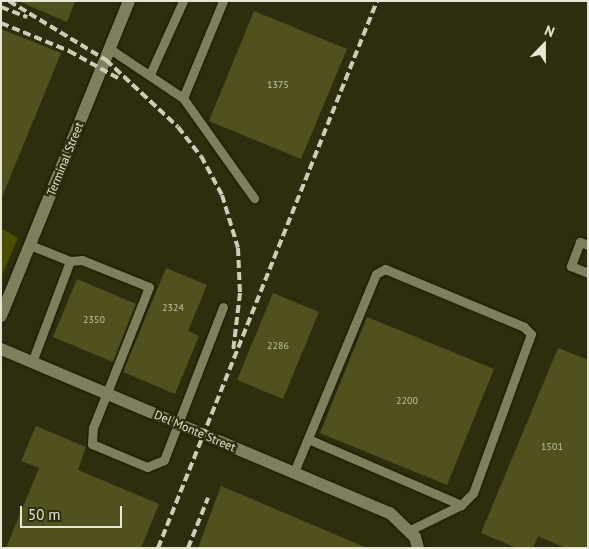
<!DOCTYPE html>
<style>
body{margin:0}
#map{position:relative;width:589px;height:549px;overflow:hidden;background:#2e2e0e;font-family:"PT Sans",sans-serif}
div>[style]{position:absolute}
.green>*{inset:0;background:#4d4d00}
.building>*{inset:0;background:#51511f}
.roads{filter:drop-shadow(0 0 1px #161600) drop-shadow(0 0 1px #161600)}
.service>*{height:9px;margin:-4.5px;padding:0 4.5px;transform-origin:4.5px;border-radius:4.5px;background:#7e7f5d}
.minor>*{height:12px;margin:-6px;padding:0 6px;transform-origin:6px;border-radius:6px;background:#7e7f5d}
.tertiary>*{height:12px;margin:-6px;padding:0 6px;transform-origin:6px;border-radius:6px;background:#7e7f5d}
.rail>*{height:4px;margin-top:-2px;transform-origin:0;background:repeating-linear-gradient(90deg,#cccdb8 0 8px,transparent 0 12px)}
span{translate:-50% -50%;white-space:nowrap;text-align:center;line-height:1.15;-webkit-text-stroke:4.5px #2e2e0e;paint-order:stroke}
.number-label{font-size:10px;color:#c1c2a7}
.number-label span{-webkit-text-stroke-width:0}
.street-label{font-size:12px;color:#e6e7d4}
.frame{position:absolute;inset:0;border:2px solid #e6e7d4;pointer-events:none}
.north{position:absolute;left:519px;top:20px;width:50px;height:50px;-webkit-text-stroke:4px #2e2e0e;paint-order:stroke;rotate:22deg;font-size:14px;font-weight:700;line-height:20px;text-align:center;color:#e6e7d4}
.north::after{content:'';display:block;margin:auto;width:18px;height:22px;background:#e6e7d4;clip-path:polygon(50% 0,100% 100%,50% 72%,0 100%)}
.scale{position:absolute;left:20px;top:506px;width:102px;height:22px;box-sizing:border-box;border:2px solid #e6e7d4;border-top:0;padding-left:6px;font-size:15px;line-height:18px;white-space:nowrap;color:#e6e7d4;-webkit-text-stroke:4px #2e2e0e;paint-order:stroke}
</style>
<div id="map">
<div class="green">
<div style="clip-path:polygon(1px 228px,18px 238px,1px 277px)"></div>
</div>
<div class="building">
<div style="clip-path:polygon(18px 1px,75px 1px,67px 22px)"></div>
<div style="clip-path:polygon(254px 11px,347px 49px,301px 159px,209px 121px)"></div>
<div style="clip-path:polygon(1px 29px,61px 53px,2px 197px,1px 197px)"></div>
<div style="clip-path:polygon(166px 268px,207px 285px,188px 331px,199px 336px,175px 394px,123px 372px)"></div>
<div style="clip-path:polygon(77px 279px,136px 304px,113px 362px,53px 337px)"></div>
<div style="clip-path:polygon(273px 293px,319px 312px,283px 399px,237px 380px)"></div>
<div style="clip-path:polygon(367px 317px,494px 369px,447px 485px,320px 433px)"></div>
<div style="clip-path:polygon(558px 348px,588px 360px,588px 548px,565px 548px,538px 536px,533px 548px,517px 548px,481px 533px)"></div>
<div style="clip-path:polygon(36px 426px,86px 447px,78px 470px,159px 504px,141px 548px,6px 548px,39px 468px,21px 461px)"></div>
<div style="clip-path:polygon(221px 486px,367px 548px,198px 548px)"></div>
</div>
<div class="roads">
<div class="service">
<div style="left:110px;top:49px;width:88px;rotate:33.9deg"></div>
<div style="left:183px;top:98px;width:123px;rotate:54.6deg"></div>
<div style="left:151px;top:72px;width:78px;rotate:-65.7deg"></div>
<div style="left:183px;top:98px;width:105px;rotate:-67.6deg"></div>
<div style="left:30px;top:245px;width:43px;rotate:21.8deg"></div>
<div style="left:70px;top:261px;width:108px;rotate:110.6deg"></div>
<div style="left:588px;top:245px;width:9px;rotate:-159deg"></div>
<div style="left:580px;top:242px;width:26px;rotate:111deg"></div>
<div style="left:571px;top:266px;width:18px;rotate:22deg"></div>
<div style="left:70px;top:261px;width:12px;rotate:-5deg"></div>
<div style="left:82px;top:260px;width:72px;rotate:21.9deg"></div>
<div style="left:149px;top:287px;width:152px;rotate:111.7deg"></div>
<div style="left:93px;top:428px;width:16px;rotate:94deg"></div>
<div style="left:92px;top:444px;width:60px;rotate:22.7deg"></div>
<div style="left:147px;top:467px;width:18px;rotate:-22deg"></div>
<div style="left:164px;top:460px;width:164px;rotate:-68.9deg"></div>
<div style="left:308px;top:439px;width:167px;rotate:23.3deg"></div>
<div style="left:294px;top:472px;width:214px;rotate:-67.5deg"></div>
<div style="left:376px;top:274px;width:10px;rotate:-29deg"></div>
<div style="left:385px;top:269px;width:151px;rotate:22.6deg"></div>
<div style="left:524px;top:327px;width:10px;rotate:45deg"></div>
<div style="left:531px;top:334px;width:169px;rotate:110deg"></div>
<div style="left:473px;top:493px;width:17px;rotate:135deg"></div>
<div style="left:461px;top:505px;width:59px;rotate:153.9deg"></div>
</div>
<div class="minor">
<div style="left:1px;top:316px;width:340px;rotate:-67.9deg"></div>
</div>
<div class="tertiary">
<div style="left:1px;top:349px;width:422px;rotate:22.9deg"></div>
<div style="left:390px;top:513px;width:35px;rotate:44deg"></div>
<div style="left:415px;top:537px;width:11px;rotate:75deg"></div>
</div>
</div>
<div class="rail">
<div style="left:9px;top:1px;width:114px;rotate:31.3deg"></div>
<div style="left:106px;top:60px;width:98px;rotate:42.9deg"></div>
<div style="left:178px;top:127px;width:37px;rotate:52deg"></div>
<div style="left:201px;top:156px;width:44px;rotate:61.7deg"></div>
<div style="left:222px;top:195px;width:55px;rotate:73.2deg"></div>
<div style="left:238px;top:248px;width:45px;rotate:87.5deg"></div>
<div style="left:240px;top:293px;width:59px;rotate:96.8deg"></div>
<div style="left:1px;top:7px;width:28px;rotate:21deg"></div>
<div style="left:1px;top:23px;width:74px;rotate:22.4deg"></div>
<div style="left:69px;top:51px;width:58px;rotate:28.8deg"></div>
<div style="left:158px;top:548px;width:589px;rotate:-68.18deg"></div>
<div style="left:188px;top:548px;width:54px;rotate:-68.2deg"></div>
</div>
<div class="number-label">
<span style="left:278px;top:85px">1375</span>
<span style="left:173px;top:308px">2324</span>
<span style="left:94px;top:320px">2350</span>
<span style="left:278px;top:346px">2286</span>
<span style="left:407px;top:401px">2200</span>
<span style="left:552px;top:447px">1501</span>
</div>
<div class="street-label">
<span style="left:65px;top:159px;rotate:-68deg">Terminal Street</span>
<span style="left:195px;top:431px;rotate:23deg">Del Monte Street</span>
</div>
<div class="frame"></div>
<div class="north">N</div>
<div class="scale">50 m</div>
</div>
